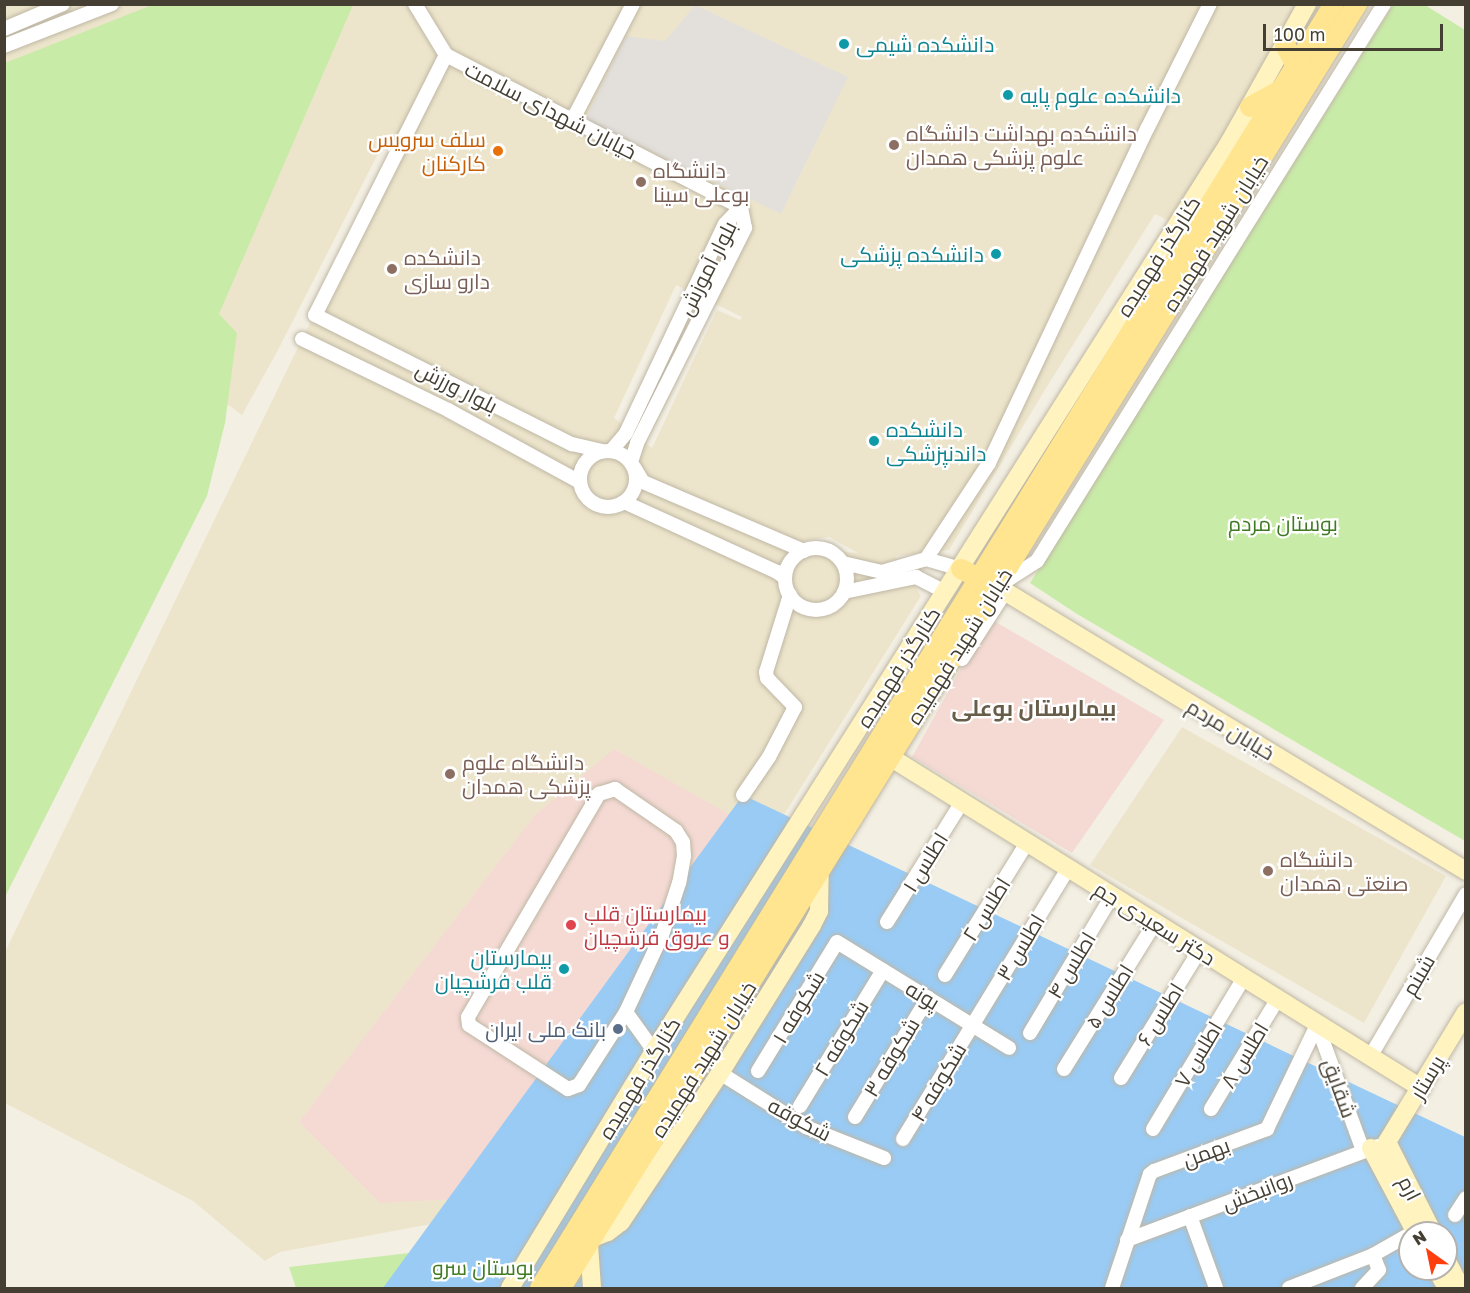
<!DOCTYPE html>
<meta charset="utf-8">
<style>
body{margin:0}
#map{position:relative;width:1470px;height:1293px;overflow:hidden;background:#f3efe3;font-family:"Golos Text",Cairo,sans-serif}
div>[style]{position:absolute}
.education>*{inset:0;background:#ede5cb}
.medical>*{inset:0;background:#f5dad4}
.green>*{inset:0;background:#c9eba8}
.parking>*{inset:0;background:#e3e0dc}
.water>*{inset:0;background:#99cbf5}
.roads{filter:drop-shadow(0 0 2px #bfb7a5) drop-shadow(0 0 2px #bfb7a5)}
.street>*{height:14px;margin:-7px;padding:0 7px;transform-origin:7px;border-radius:7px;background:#fff}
.street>.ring{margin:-7px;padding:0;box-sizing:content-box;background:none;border:14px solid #fff;border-radius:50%}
.secondary>*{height:18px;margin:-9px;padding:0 9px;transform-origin:9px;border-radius:9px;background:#fff3c0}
.primary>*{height:20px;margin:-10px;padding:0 10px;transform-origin:10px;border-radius:10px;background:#ffe58f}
.dots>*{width:16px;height:16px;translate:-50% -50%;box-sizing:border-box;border:3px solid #fff;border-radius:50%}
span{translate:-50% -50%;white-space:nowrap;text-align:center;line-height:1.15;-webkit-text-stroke:4.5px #fff;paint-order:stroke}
.culture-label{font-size:21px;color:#0d838f}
.left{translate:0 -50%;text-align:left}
.right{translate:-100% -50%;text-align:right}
.street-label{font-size:21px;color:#453f33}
.education-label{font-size:21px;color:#785e54}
.food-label{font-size:21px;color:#c56008}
.park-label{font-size:21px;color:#3f7a22}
.health-label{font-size:21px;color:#be3a42}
.service-label{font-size:21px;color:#4e5e75}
.neighbourhood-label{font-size:22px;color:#685d49;font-weight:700}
.frame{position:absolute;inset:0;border:6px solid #453f33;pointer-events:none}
.north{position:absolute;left:1398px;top:1221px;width:60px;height:60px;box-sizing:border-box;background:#fff;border:2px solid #b5b2ad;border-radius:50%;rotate:327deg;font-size:16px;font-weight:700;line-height:24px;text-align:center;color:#453f33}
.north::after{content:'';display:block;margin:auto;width:21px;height:27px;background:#ff3e0d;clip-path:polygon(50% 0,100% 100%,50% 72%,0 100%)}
.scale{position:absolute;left:1263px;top:24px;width:180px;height:27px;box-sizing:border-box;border:3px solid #453f33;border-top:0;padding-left:8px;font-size:18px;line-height:21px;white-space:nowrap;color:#453f33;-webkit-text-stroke:4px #fff;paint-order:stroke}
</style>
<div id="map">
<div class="education">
<div style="clip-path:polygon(evenodd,4px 5px,1344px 5px,1202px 237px,1155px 214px,1046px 388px,949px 550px,895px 556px,921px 596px,540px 1204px,280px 1252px,265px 1261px,193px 1201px,5px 1103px,5px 952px,302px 339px,397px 153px,382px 146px,278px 350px,242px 415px,176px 367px,5px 94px,4px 5px,676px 285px,742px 317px,740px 320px,717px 310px,652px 448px,614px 418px,676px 285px,4px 5px,741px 517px,796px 542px,829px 537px,858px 553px,781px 547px,741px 517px)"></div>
<div style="clip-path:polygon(1182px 727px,1446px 876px,1364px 1023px,1090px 865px)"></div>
</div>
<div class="medical">
<div style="clip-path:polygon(989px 618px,1164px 720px,1072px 853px,912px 757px)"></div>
<div style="clip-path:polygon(614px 749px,753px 828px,536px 1195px,380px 1203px,299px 1122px,535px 815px)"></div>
</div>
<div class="green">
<div style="clip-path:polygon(152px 5px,353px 5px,219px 314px,237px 333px,225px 423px,207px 496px,5px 897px,5px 63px)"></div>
<div style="clip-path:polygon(1393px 5px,1425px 5px,1465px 30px,1465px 841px,1077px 614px,1030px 583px)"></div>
<div style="clip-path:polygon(529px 1239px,493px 1288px,296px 1288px,289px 1267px)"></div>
</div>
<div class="parking">
<div style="clip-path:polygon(695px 5px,848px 77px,781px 214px,585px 120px,626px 36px,665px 41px)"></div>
</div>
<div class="water">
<div style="clip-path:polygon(evenodd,743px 795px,1465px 1137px,1465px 1288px,383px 1288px,743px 795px,1410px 1233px,1446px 1233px,1446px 1269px,1410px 1269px,1410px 1233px)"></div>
</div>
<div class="roads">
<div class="street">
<div style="left:415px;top:4px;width:60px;rotate:58.7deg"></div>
<div style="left:446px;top:55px;width:332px;rotate:27.3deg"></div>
<div style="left:4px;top:29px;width:64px;rotate:-23deg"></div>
<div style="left:4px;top:46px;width:116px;rotate:-21.3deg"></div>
<div style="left:446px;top:55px;width:291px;rotate:116.7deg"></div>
<div style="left:315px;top:315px;width:288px;rotate:26.7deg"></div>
<div style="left:572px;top:444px;width:31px;rotate:13deg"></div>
<div style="left:572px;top:121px;width:132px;rotate:-62.5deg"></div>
<div style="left:302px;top:339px;width:162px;rotate:25.9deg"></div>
<div style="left:448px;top:410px;width:150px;rotate:28.6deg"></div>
<div style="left:611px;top:451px;width:23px;rotate:-50deg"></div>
<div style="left:626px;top:433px;width:231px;rotate:-64.7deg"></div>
<div style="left:725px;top:224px;width:23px;rotate:-47deg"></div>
<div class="ring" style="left:580px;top:451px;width:42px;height:42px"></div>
<div style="left:631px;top:462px;width:20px;rotate:-72deg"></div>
<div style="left:637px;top:443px;width:241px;rotate:-63.3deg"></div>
<div style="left:745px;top:228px;width:21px;rotate:-101deg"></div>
<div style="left:634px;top:467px;width:17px;rotate:59deg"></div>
<div style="left:643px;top:482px;width:175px;rotate:23.2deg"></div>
<div style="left:624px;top:502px;width:168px;rotate:24.6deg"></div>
<div style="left:777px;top:572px;width:10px;rotate:37deg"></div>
<div class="ring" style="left:785px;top:548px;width:48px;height:48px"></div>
<div style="left:926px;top:559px;width:115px;rotate:-56.7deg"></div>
<div style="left:989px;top:463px;width:369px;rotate:-64.7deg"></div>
<div style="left:1147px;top:129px;width:140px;rotate:-63.3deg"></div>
<div style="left:843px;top:563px;width:40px;rotate:13deg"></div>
<div style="left:882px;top:572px;width:46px;rotate:-16.5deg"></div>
<div style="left:926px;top:559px;width:36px;rotate:16deg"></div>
<div style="left:1001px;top:584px;width:43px;rotate:-32.6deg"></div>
<div style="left:1037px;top:561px;width:656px;rotate:-58.08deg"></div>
<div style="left:844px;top:592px;width:74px;rotate:-11.8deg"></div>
<div style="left:916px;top:577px;width:34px;rotate:27deg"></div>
<div style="left:962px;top:659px;width:80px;rotate:-57.3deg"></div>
<div style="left:743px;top:795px;width:46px;rotate:-55.6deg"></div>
<div style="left:769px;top:757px;width:56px;rotate:-62.5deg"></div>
<div style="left:795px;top:707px;width:40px;rotate:-134deg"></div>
<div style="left:767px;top:678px;width:6px;rotate:-99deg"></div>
<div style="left:766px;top:672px;width:81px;rotate:-72.7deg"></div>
<div style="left:887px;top:922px;width:142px;rotate:-58deg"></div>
<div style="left:945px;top:975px;width:155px;rotate:-58.2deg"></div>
<div style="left:626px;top:1012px;width:87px;rotate:122.8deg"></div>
<div style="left:579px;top:1085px;width:12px;rotate:160deg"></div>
<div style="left:568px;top:1089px;width:118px;rotate:-147.1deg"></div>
<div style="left:469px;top:1025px;width:8px;rotate:-97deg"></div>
<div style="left:468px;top:1017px;width:259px;rotate:-59.6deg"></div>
<div style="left:599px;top:794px;width:17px;rotate:-17deg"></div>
<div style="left:615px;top:789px;width:74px;rotate:34.5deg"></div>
<div style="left:676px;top:831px;width:13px;rotate:58deg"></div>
<div style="left:683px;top:842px;width:14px;rotate:86deg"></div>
<div style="left:684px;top:856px;width:27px;rotate:100deg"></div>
<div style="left:679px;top:883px;width:55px;rotate:108.1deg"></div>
<div style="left:662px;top:935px;width:85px;rotate:115.1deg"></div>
<div style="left:626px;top:1012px;width:48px;rotate:54.3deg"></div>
<div style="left:1317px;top:1025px;width:134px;rotate:69.9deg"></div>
<div style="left:1030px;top:1033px;width:160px;rotate:-59.1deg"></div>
<div style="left:1370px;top:1057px;width:189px;rotate:-59.5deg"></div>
<div style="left:1064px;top:1069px;width:172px;rotate:-58.1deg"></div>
<div style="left:758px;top:1071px;width:151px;rotate:-58.5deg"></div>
<div style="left:837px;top:942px;width:202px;rotate:31.6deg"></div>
<div style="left:720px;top:1073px;width:102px;rotate:32.1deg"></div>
<div style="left:806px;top:1127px;width:84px;rotate:21.7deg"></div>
<div style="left:1121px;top:1078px;width:149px;rotate:-58.4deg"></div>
<div style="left:800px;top:1106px;width:159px;rotate:-58.6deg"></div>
<div style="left:1211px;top:1109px;width:127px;rotate:-58.8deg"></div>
<div style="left:855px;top:1117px;width:140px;rotate:-58.5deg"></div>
<div style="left:1153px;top:1129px;width:175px;rotate:-59deg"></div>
<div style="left:903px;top:1139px;width:316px;rotate:-58.6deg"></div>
<div style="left:1455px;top:1215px;width:20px;rotate:-57deg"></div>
<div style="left:1190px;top:1216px;width:77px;rotate:70.1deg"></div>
<div style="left:1127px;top:1240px;width:268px;rotate:-20.5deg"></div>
<div style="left:1373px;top:1255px;width:43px;rotate:-29.6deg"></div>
<div style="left:1112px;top:1288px;width:120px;rotate:-71.6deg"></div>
<div style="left:1150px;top:1174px;width:5px;rotate:-37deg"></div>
<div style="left:1154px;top:1171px;width:121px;rotate:-20.4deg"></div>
<div style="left:1267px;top:1129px;width:115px;rotate:-64.3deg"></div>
<div style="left:1289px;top:1288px;width:90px;rotate:-21.4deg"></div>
<div style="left:1373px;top:1255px;width:16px;rotate:68deg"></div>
<div style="left:1379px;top:1270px;width:25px;rotate:133deg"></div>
</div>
<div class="secondary">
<div style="left:996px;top:586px;width:550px;rotate:31.23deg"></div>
<div style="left:890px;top:757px;width:626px;rotate:31.94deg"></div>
<div style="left:1371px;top:1148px;width:96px;rotate:62.1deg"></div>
<div style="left:1433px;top:1233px;width:102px;rotate:-116.8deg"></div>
<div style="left:1387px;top:1142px;width:152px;rotate:-58.7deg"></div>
<div style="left:592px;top:1238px;width:17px;rotate:-21deg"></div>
<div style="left:608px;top:1232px;width:16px;rotate:-38deg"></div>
<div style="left:621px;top:1222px;width:179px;rotate:-56.4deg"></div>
<div style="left:720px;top:1073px;width:174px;rotate:-58.1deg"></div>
<div style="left:812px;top:925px;width:16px;rotate:-63deg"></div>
<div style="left:819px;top:911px;width:39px;rotate:-89deg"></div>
<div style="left:589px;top:1245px;width:43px;rotate:86deg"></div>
<div style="left:1446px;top:1259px;width:33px;rotate:63deg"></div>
<div style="left:1436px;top:1269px;width:22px;rotate:60deg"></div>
<div style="left:510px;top:1288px;width:277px;rotate:-58.7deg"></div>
<div style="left:654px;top:1051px;width:1075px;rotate:-57.66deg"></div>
<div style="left:1229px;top:143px;width:159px;rotate:-60.7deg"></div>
</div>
<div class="primary">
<div style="left:1285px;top:45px;width:26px;rotate:62deg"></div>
<div style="left:1250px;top:107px;width:35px;rotate:-29deg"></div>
<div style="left:961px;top:569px;width:20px;rotate:27deg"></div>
<div style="left:540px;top:1288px;width:1510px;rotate:-58.27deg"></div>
<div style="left:561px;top:1288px;width:1511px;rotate:-58.2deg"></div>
</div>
</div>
<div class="dots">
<div style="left:844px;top:44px;background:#0f9aa8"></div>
<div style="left:1008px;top:95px;background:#0f9aa8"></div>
<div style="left:894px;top:145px;background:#8d6e63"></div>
<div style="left:498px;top:151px;background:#e8710a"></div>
<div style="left:641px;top:182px;background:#8d6e63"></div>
<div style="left:996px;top:254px;background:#0f9aa8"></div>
<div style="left:392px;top:269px;background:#8d6e63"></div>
<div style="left:874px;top:441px;background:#0f9aa8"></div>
<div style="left:450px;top:774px;background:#8d6e63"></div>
<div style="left:1268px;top:871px;background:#8d6e63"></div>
<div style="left:571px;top:925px;background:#e0444e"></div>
<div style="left:564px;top:969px;background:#0f9aa8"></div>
<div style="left:618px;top:1029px;background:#5c6f8a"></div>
</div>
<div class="culture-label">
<span class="left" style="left:856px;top:44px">دانشکده شیمی</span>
<span class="left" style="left:1020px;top:95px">دانشکده علوم پایه</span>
<span class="right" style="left:984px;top:254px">دانشکده پزشکی</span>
<span class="left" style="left:886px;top:441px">دانشکده<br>داندنپزشکی</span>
<span class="right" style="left:552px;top:969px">بیمارستان<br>قلب فرشچیان</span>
</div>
<div class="street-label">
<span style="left:551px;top:110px;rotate:27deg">خیابان شهدای سلامت</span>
<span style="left:1215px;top:233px;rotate:-58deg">خیابان شهید فهمیده</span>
<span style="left:1158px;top:256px;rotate:-58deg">کنارگذر فهمیده</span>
<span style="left:707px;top:268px;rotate:-63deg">بلوار آموزش</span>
<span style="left:457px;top:387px;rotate:27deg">بلوار ورزش</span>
<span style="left:959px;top:646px;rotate:-58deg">خیابان شهید فهمیده</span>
<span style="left:898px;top:667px;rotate:-58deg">کنارگذر فهمیده</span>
<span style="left:1231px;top:729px;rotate:31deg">خیابان مردم</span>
<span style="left:925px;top:862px;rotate:-58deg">اطلس ۱</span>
<span style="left:986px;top:909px;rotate:-58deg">اطلس ۲</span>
<span style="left:1155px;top:923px;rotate:32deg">دکتر سعیدی جم</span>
<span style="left:1020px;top:947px;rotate:-59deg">اطلس ۳</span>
<span style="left:1071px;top:965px;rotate:-59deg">اطلس ۴</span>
<span style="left:1418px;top:975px;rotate:-60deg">شبنم</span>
<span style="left:923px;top:995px;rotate:31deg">پونه</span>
<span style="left:1109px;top:996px;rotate:-58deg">اطلس ۵</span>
<span style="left:798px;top:1007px;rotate:-59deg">شکوفه ۱</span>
<span style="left:1160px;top:1014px;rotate:-58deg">اطلس ۶</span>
<span style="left:841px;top:1038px;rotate:-59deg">شکوفه ۲</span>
<span style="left:1198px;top:1054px;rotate:-59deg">اطلس ۷</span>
<span style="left:1244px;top:1055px;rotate:-59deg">اطلس ۸</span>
<span style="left:891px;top:1057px;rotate:-59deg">شکوفه ۳</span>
<span style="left:703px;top:1059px;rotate:-58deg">خیابان شهید فهمیده</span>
<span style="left:1427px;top:1077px;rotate:-59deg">پرستار</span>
<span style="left:639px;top:1078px;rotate:-59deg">کنارگذر فهمیده</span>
<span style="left:938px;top:1082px;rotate:-59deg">شکوفه ۴</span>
<span style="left:1340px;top:1088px;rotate:70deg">شقایق</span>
<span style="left:800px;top:1119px;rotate:28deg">شکوفه</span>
<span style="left:1206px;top:1152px;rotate:-20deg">بهمن</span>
<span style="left:1410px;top:1188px;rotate:63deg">ارم</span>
<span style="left:1257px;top:1191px;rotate:-21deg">روانبخش</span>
</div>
<div class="education-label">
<span class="left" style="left:906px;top:145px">دانشکده بهداشت دانشگاه<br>علوم پزشکی همدان</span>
<span class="left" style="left:653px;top:182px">دانشگاه<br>بوعلی سینا</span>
<span class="left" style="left:404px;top:269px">دانشکده<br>دارو سازی</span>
<span class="left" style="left:462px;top:774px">دانشگاه علوم<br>پزشکی همدان</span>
<span class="left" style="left:1280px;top:871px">دانشگاه<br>صنعتی همدان</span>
</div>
<div class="food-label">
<span class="right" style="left:486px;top:151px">سلف سرویس<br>کارکنان</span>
</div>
<div class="park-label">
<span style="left:1283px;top:523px">بوستان مردم</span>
<span style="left:483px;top:1267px">بوستان سرو</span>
</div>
<div class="health-label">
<span class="left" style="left:584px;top:925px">بیمارستان قلب<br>و عروق فرشچیان</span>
</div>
<div class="service-label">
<span class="right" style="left:606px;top:1029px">بانک ملی ایران</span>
</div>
<div class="neighbourhood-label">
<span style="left:1034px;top:708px">بیمارستان بوعلی</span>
</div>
<div class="frame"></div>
<div class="north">N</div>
<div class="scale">100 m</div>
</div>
